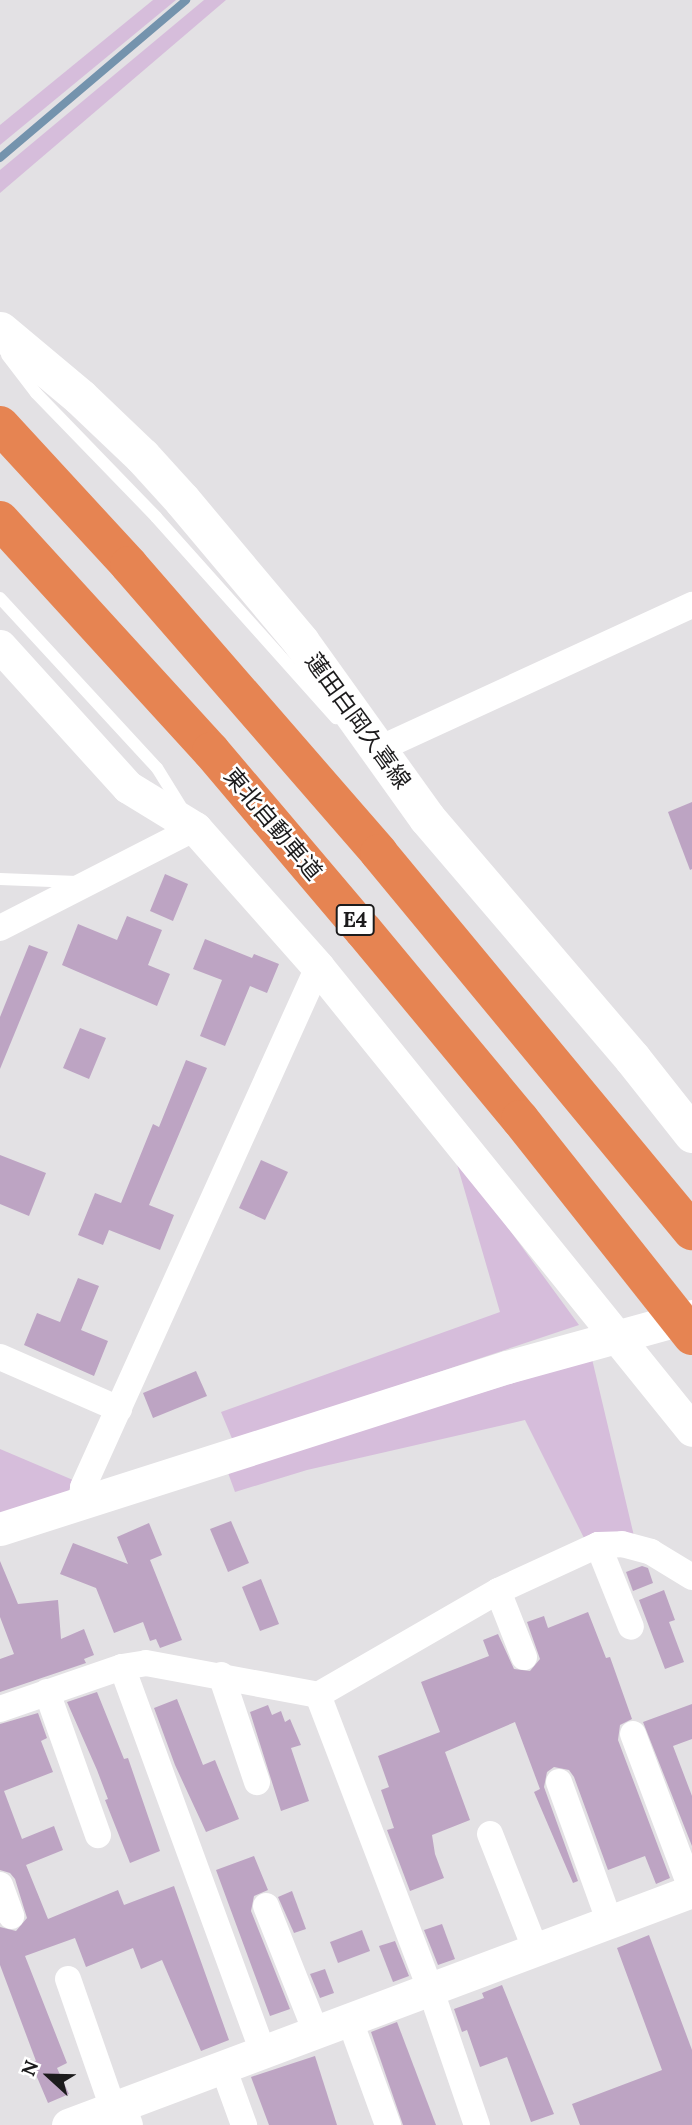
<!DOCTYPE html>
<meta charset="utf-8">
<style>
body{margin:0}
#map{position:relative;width:692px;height:2125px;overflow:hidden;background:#e3e1e4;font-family:Lora,"Noto Sans JP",serif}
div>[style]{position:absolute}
.green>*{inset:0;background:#d6bddb}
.stream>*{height:8px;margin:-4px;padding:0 4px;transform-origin:4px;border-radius:4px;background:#7493ad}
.building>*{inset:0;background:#bda4c3}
.service>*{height:12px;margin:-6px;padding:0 6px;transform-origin:6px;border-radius:6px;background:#fff}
.minor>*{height:26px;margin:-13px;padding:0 13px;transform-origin:13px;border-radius:13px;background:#fff}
.tertiary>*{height:33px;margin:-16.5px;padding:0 16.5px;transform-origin:16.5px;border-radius:16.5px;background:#fff}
.secondary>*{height:37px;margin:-18.5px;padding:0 18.5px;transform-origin:18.5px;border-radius:18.5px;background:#fff}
.motorway>*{height:38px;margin:-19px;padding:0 19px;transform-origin:19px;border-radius:19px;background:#e68452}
span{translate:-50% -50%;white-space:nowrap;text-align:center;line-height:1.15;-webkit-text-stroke:5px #fff;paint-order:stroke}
.shield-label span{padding:2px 5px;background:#fff;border:2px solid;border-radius:5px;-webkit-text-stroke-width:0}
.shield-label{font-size:21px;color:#1c1b1c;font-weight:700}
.street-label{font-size:23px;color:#1c1b1c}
.north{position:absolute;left:14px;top:2041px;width:70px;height:70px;-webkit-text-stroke:5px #fff;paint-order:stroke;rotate:292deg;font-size:19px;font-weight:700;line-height:28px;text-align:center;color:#1c1b1c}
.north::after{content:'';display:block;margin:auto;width:24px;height:32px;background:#1c1b1c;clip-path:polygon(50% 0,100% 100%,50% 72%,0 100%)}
</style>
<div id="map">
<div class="green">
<div style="clip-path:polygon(153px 0,176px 0,0 145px,0 125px)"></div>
<div style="clip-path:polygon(204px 0,226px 0,0 193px,0 170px)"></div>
<div style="clip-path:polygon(454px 1154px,579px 1325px,233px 1441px,221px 1412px,500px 1312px)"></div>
<div style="clip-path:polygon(592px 1359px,634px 1536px,584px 1538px,525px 1420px,307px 1470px,235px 1492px,227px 1470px)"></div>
<div style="clip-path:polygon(0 1449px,73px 1480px,65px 1500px,0 1516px)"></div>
</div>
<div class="stream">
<div style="left:0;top:158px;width:244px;rotate:-40.3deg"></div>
</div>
<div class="building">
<div style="clip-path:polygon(692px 802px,692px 869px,690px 870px,668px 812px)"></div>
<div style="clip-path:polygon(165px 874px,188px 884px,173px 921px,150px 911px)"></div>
<div style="clip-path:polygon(127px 916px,162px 930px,148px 965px,170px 974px,157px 1006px,62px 965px,78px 924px,117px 940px)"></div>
<div style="clip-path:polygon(205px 939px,252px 958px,254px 954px,279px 964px,267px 993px,250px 986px,225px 1046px,200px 1036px,222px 980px,193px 969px)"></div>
<div style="clip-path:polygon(29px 945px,48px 952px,0 1069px,0 1017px)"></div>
<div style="clip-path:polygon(80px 1028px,106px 1038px,89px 1079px,63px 1068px)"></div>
<div style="clip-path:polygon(186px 1060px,207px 1068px,149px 1205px,174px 1215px,160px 1250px,109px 1230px,103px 1245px,78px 1235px,95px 1193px,121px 1203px,153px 1124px,159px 1127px)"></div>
<div style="clip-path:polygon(0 1155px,46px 1173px,29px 1216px,0 1204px)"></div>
<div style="clip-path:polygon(261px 1160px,288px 1172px,265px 1220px,239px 1208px)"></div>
<div style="clip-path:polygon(78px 1278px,99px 1286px,81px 1330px,108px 1341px,94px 1376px,24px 1345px,37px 1313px,60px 1322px)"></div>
<div style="clip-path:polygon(196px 1371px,207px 1396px,153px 1418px,143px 1393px)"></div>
<div style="clip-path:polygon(231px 1521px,249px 1563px,228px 1572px,210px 1529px)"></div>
<div style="clip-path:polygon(149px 1523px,162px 1555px,150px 1560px,182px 1640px,160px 1648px,156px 1639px,150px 1641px,143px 1622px,114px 1633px,96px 1588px,60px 1574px,73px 1543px,128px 1564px,117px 1537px)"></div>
<div style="clip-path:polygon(0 1561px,18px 1604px,58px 1600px,61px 1639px,84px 1629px,94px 1655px,84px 1659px,86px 1663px,0 1692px,0 1659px,14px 1654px,0 1617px)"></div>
<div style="clip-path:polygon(642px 1566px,648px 1568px,653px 1583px,633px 1591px,626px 1572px)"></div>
<div style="clip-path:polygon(261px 1579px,279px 1624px,260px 1631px,242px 1587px)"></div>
<div style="clip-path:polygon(664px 1590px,675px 1620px,669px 1622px,684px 1662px,665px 1669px,639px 1600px)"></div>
<div style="clip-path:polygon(588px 1612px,606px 1658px,610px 1657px,632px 1719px,620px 1725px,618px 1740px,670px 1878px,656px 1884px,645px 1856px,608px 1870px,574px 1777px,569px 1770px,554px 1767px,547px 1772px,544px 1787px,578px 1881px,573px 1883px,534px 1792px,540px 1789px,515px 1722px,445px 1752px,470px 1820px,432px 1835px,435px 1854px,444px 1878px,410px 1891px,387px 1830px,394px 1828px,381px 1790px,389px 1787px,378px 1756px,440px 1732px,421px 1682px,489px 1656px,483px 1640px,498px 1634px,514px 1669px,530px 1671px,540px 1659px,527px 1622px,544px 1616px,548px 1628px)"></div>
<div style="clip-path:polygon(97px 1692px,124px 1759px,128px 1758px,160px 1851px,130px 1863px,105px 1800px,108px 1799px,97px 1770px,67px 1702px)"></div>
<div style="clip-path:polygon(177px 1699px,203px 1765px,215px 1760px,239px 1819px,206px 1832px,175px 1765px,154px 1708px)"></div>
<div style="clip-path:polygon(692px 1704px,692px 1739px,673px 1746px,692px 1796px,692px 1846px,643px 1722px)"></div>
<div style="clip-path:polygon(268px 1705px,272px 1715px,281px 1711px,285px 1722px,290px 1719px,301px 1745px,291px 1748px,309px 1801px,281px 1811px,250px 1712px)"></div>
<div style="clip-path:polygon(38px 1713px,47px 1738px,41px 1741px,53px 1772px,4px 1791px,22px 1839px,54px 1826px,63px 1850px,26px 1865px,48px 1919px,118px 1890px,124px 1905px,174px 1886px,229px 2040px,201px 2051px,162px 1960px,141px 1969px,133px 1948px,86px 1967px,75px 1938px,25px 1956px,67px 2063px,57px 2068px,69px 2094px,48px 2103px,31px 2063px,36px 2061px,0 1965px,0 1927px,16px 1931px,27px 1918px,15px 1879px,10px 1873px,0 1870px,0 1724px)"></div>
<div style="clip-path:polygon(254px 1856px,268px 1890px,254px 1896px,251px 1911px,290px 2009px,270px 2016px,216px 1870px)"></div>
<div style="clip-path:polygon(292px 1891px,306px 1929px,294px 1933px,278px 1897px)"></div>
<div style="clip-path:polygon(442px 1924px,455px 1959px,438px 1965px,424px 1930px)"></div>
<div style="clip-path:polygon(362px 1930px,370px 1951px,338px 1963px,330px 1942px)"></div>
<div style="clip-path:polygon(649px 1935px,692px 2050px,692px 2125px,580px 2125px,572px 2104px,662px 2070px,617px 1948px)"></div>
<div style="clip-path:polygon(395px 1941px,409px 1976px,393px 1982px,379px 1946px)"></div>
<div style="clip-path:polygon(325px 1969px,334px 1993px,320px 1998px,310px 1974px)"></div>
<div style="clip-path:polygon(502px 1985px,554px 2114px,531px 2122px,507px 2057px,480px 2067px,467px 2030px,462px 2032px,454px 2009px,484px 1998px,482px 1993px)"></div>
<div style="clip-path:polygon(397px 2022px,436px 2125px,403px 2125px,371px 2032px)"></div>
<div style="clip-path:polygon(315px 2056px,337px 2125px,269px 2125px,251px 2077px)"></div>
</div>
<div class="service">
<div style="left:7px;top:355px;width:48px;rotate:52.7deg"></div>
<div style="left:36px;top:393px;width:173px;rotate:45.9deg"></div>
<div style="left:156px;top:517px;width:270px;rotate:48.2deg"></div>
<div style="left:0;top:598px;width:231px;rotate:47.3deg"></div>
<div style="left:157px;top:768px;width:49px;rotate:58.2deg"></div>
<div style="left:0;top:879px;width:77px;rotate:2.2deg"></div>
</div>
<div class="minor">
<div style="left:379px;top:749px;width:345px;rotate:-24.7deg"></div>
<div style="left:0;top:928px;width:219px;rotate:-27.1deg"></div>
<div style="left:0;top:1357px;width:130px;rotate:23.6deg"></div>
<div style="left:87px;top:1503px;width:16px;rotate:-104deg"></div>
<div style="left:83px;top:1487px;width:571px;rotate:-65.68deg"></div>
<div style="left:598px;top:1545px;width:88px;rotate:68.1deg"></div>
<div style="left:498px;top:1591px;width:71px;rotate:68.5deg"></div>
<div style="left:122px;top:1667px;width:410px;rotate:69.9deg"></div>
<div style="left:221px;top:1675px;width:113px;rotate:71.4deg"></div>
<div style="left:47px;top:1692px;width:152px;rotate:70.4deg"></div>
<div style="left:318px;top:1695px;width:317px;rotate:69.1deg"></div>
<div style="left:431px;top:1991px;width:142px;rotate:71.1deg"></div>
<div style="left:0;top:1709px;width:129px;rotate:-19deg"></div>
<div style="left:122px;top:1667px;width:24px;rotate:-9deg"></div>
<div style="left:146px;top:1663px;width:175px;rotate:10.5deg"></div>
<div style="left:318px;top:1695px;width:208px;rotate:-30deg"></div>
<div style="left:498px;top:1591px;width:110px;rotate:-24.7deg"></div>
<div style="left:598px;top:1545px;width:24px;rotate:-2deg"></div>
<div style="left:622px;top:1544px;width:30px;rotate:15deg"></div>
<div style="left:651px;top:1552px;width:48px;rotate:31.4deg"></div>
<div style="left:633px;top:1734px;width:168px;rotate:69.4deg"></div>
<div style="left:559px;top:1782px;width:150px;rotate:70.1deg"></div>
<div style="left:490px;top:1834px;width:126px;rotate:68.5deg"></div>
<div style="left:0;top:1885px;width:33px;rotate:70deg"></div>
<div style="left:266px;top:1906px;width:136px;rotate:68.4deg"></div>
<div style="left:68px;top:1979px;width:137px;rotate:70.8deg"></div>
<div style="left:349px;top:2018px;width:114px;rotate:70deg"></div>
<div style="left:223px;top:2067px;width:62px;rotate:70.1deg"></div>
<div style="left:123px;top:2105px;width:21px;rotate:71deg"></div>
</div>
<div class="tertiary">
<div style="left:0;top:646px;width:190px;rotate:47.8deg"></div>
<div style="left:128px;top:787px;width:79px;rotate:31.5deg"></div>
<div style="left:195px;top:828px;width:186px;rotate:48.5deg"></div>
<div style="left:318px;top:967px;width:595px;rotate:51.07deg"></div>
<div style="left:0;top:1529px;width:532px;rotate:-17.72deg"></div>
<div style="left:507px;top:1367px;width:192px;rotate:-15.4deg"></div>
<div style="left:68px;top:2125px;width:666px;rotate:-20.56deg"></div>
</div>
<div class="secondary">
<div style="left:0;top:330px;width:104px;rotate:39.9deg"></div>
<div style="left:80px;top:397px;width:86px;rotate:43.6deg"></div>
<div style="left:142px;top:456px;width:59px;rotate:47.7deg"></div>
<div style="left:182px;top:500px;width:185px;rotate:50deg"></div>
<div style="left:301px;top:642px;width:216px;rotate:54.4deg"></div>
<div style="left:427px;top:818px;width:316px;rotate:49.5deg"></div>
<div style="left:632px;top:1058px;width:97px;rotate:51.7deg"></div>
</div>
<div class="motorway">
<div style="left:0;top:425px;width:190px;rotate:47.3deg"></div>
<div style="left:129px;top:565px;width:381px;rotate:49deg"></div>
<div style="left:379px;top:853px;width:491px;rotate:50.4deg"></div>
<div style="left:0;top:520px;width:313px;rotate:47.6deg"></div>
<div style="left:211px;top:751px;width:235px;rotate:49.7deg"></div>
<div style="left:363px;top:930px;width:246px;rotate:50.3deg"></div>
<div style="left:520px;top:1119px;width:277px;rotate:51.6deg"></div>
</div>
<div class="shield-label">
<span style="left:355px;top:920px">E4</span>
</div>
<div class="street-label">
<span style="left:358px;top:721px;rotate:54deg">蓮田白岡久喜線</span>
<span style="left:273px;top:824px;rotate:50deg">東北自動車道</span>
</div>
<div class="north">N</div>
</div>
